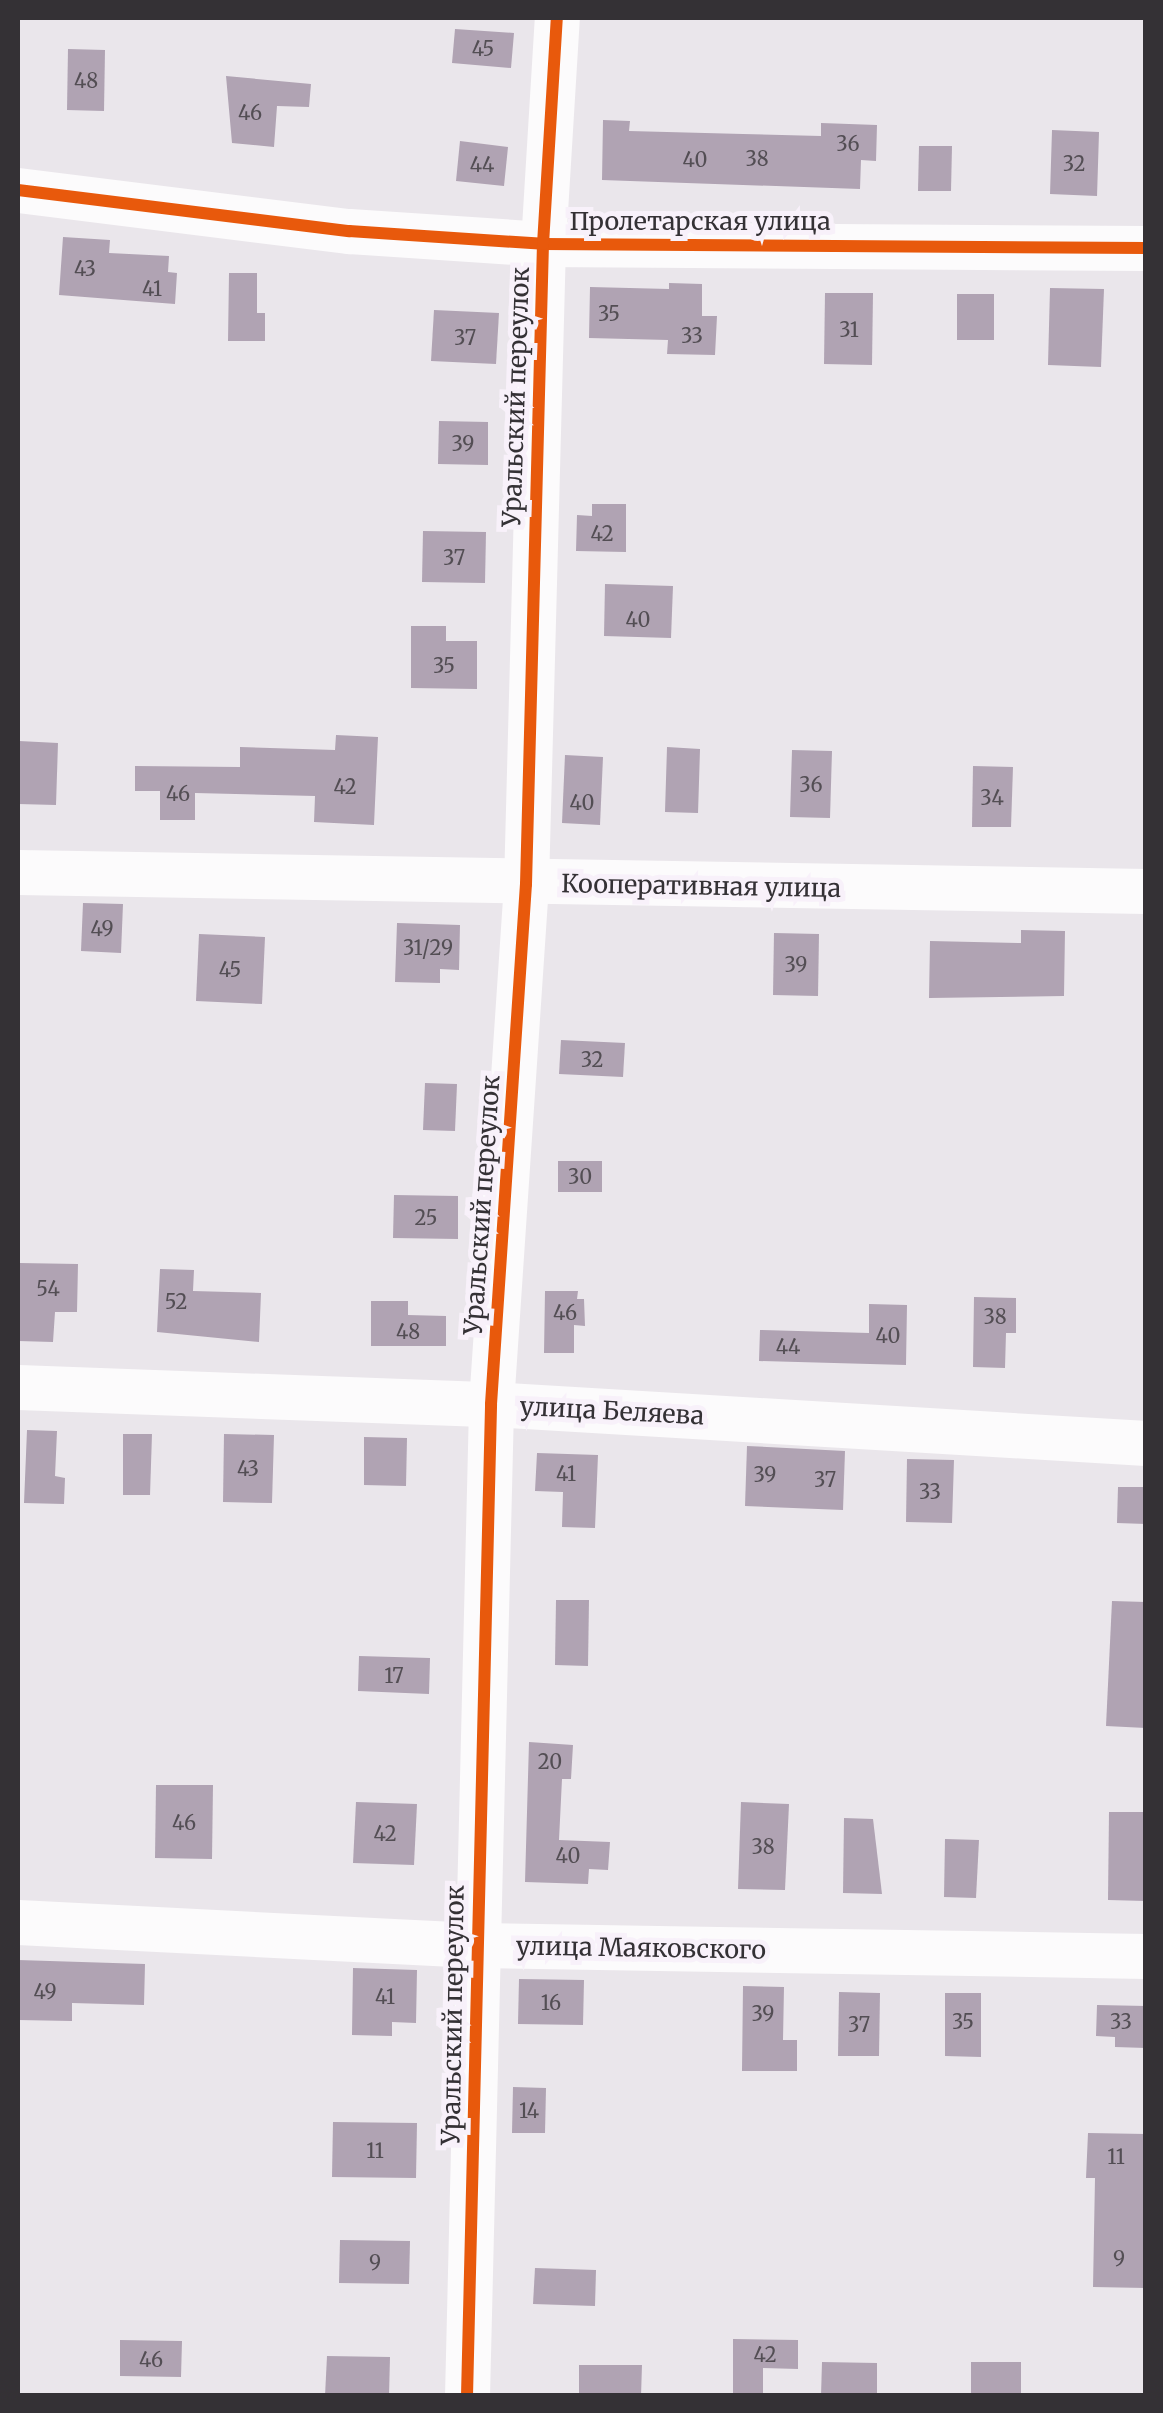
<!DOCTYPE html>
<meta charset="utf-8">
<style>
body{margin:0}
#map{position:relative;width:1163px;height:2413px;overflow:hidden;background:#eae6eb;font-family:Merriweather,serif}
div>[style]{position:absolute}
.building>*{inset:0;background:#b0a3b3}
.minor>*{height:45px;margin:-22.5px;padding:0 22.5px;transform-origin:22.5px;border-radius:22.5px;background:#fcfbfc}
.cycleway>*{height:12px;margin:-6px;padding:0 6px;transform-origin:6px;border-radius:6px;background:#e8590c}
span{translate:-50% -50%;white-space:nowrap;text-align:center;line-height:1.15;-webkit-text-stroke:10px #f8f1fa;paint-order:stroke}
.number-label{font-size:20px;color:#534e54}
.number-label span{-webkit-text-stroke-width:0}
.street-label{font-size:25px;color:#343135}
.frame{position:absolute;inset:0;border:20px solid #343135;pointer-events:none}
</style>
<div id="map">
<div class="building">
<div style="clip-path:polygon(455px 29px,514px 33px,511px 68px,452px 63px)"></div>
<div style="clip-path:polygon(68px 49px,105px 50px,104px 111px,67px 110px)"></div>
<div style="clip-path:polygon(226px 76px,311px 84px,309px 107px,277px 106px,274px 147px,232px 143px)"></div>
<div style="clip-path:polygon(603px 120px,630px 121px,629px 131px,743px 134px,821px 136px,821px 123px,877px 125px,876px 161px,861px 160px,860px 189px,602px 180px)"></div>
<div style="clip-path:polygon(1052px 130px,1099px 132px,1097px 196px,1050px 194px)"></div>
<div style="clip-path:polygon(460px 141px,508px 147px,504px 186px,456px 181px)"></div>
<div style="clip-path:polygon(919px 146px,952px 146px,951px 191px,918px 191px)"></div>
<div style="clip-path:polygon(63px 237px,110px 240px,109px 253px,169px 256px,168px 272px,177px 273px,175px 304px,59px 295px)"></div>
<div style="clip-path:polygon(257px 273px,257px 313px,265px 313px,265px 341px,228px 341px,229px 273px)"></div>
<div style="clip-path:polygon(669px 283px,702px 284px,702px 316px,717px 316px,715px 355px,667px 354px,668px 340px,589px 338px,590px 287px,669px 289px)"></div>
<div style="clip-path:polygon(1050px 288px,1104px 289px,1101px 367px,1048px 365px)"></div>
<div style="clip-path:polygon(825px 293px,873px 293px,872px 365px,824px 364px)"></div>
<div style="clip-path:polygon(957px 294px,994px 294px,994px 340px,957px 340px)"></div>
<div style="clip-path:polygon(434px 310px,499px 313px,496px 364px,431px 361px)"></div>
<div style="clip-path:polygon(439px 421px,488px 422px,488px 465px,438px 464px)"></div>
<div style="clip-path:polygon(592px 504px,626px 504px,626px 552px,576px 551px,577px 515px,592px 516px)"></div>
<div style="clip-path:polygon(423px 531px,486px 532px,485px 583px,422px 582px)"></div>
<div style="clip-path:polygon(605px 584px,673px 586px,671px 638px,604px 636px)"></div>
<div style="clip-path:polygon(411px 626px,446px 626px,446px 641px,477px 641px,477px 689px,411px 688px)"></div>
<div style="clip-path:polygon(336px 735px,378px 737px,374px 825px,314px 822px,315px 796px,195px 793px,195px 820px,160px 820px,160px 791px,135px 791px,135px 766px,240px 767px,240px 747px,335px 750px)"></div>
<div style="clip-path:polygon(19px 741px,58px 743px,56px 805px,18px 804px)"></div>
<div style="clip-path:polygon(667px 747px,700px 749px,698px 813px,665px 812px)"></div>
<div style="clip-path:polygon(792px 750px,832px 751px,830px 818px,790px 817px)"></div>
<div style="clip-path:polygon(565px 755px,603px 757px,600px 825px,562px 823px)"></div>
<div style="clip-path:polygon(973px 766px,1013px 767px,1011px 827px,972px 827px)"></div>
<div style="clip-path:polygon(83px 903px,123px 904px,121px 953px,81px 951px)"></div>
<div style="clip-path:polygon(397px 923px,460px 925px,459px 970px,440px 969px,440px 983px,395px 982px)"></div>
<div style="clip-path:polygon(1021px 930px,1065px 931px,1064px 996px,929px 998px,930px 941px,1021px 943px)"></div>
<div style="clip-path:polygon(774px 933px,819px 934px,818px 996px,773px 995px)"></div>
<div style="clip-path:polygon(199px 934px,265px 937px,262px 1004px,196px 1001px)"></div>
<div style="clip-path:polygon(561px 1040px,625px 1043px,623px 1077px,559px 1074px)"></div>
<div style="clip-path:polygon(425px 1083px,457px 1084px,455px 1131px,423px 1130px)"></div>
<div style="clip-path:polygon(558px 1161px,602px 1161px,602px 1192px,558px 1192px)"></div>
<div style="clip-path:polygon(394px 1195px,458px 1196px,458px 1239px,393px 1238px)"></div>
<div style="clip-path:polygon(19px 1263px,78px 1264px,77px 1312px,55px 1312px,53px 1342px,18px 1341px)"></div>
<div style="clip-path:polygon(160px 1269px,194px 1270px,193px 1291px,261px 1293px,259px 1342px,157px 1332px)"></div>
<div style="clip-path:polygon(545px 1291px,578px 1291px,577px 1299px,584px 1299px,585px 1326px,574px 1325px,574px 1353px,544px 1353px)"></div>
<div style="clip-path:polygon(974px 1297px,1016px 1298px,1016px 1333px,1006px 1333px,1005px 1368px,973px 1367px)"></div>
<div style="clip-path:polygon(371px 1301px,408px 1301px,408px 1315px,446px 1316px,446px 1346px,371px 1346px)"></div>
<div style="clip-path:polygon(869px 1304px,907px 1305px,906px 1365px,759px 1361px,760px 1330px,869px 1333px)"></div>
<div style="clip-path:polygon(27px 1430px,57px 1431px,55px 1476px,65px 1478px,64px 1504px,24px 1503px)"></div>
<div style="clip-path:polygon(123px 1434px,152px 1434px,150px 1495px,123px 1495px)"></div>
<div style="clip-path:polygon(224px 1434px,274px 1435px,272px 1503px,223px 1502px)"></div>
<div style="clip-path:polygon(364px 1437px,407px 1438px,406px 1486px,364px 1485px)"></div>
<div style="clip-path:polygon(747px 1446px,845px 1451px,843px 1510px,745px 1506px)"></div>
<div style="clip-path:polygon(537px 1453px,598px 1455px,595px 1528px,562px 1527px,563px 1492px,535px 1491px)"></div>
<div style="clip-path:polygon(907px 1459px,954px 1460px,952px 1523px,906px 1522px)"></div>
<div style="clip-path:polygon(1118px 1487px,1146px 1487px,1146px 1524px,1117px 1523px)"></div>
<div style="clip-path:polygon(556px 1600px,589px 1600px,588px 1666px,555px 1665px)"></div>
<div style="clip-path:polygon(1112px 1601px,1146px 1602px,1146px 1728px,1106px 1726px)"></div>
<div style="clip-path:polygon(359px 1656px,430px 1658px,429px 1694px,358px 1691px)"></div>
<div style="clip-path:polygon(529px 1742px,573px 1745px,571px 1779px,562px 1779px,559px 1840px,610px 1842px,608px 1870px,589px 1869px,588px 1884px,525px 1882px)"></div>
<div style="clip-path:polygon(156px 1785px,213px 1785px,212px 1859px,155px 1858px)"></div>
<div style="clip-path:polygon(356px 1802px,417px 1804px,414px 1865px,353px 1863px)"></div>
<div style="clip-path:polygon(741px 1802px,789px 1804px,785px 1890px,738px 1889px)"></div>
<div style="clip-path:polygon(1109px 1812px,1146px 1812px,1146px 1901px,1108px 1900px)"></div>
<div style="clip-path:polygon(844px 1818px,873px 1819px,882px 1894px,843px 1893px)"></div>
<div style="clip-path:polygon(945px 1839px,979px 1840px,976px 1898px,944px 1897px)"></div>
<div style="clip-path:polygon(18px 1960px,145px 1964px,144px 2005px,72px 2003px,72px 2021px,18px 2020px)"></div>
<div style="clip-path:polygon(353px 1968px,417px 1970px,416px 2023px,392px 2022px,392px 2036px,352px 2035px)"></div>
<div style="clip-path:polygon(519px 1979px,584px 1980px,583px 2025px,518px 2024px)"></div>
<div style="clip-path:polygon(743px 1986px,784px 1987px,783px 2040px,797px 2040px,797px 2071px,742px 2071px)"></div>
<div style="clip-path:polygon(839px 1992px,880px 1993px,879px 2056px,838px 2056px)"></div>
<div style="clip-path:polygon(945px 1993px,981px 1993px,981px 2057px,945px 2056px)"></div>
<div style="clip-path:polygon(1097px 2005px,1146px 2006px,1146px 2048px,1115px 2047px,1115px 2037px,1096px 2036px)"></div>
<div style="clip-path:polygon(513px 2087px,546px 2088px,545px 2133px,512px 2133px)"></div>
<div style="clip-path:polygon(333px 2122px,417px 2123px,416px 2178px,332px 2177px)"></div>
<div style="clip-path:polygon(1088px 2133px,1146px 2134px,1146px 2288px,1093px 2287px,1095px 2178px,1086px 2178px)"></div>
<div style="clip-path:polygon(340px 2240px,410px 2241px,409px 2284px,339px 2283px)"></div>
<div style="clip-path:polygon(535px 2268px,596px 2270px,595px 2306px,533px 2304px)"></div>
<div style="clip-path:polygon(733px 2339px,798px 2340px,798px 2369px,763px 2368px,763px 2396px,733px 2396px)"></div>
<div style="clip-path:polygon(120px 2340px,182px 2341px,181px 2377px,120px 2376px)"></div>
<div style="clip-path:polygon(327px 2356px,390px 2357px,389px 2396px,325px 2396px)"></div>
<div style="clip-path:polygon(822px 2362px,877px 2363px,877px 2396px,821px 2396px)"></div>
<div style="clip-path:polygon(971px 2362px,1021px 2362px,1021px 2396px,971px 2396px)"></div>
<div style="clip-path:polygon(579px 2365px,642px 2365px,641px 2396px,579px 2396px)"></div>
</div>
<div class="minor">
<div style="left:18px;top:190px;width:334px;rotate:7.1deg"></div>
<div style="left:349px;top:231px;width:194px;rotate:3.8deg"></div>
<div style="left:543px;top:244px;width:603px;rotate:0.38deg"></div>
<div style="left:18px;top:872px;width:1128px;rotate:0.96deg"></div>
<div style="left:18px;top:1387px;width:473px;rotate:2.1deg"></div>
<div style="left:491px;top:1404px;width:656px;rotate:3.41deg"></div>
<div style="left:18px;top:1922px;width:461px;rotate:2.9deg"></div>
<div style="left:478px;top:1945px;width:668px;rotate:0.94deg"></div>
<div style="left:467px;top:2396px;width:992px;rotate:-88.61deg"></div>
<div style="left:491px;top:1404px;width:521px;rotate:-86.15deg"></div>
<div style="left:526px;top:884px;width:640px;rotate:-88.48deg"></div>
<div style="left:543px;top:244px;width:226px;rotate:-86.5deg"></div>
</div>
<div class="cycleway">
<div style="left:18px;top:190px;width:334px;rotate:7.1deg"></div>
<div style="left:349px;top:231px;width:194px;rotate:3.8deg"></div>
<div style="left:543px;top:244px;width:603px;rotate:0.38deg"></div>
<div style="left:467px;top:2396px;width:992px;rotate:-88.61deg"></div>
<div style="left:491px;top:1404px;width:521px;rotate:-86.15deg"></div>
<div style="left:526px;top:884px;width:640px;rotate:-88.48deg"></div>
<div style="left:543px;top:244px;width:226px;rotate:-86.5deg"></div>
</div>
<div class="number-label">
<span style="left:483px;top:48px">45</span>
<span style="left:86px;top:80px">48</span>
<span style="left:250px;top:112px">46</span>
<span style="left:848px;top:143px">36</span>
<span style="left:757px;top:158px">38</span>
<span style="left:695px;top:159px">40</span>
<span style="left:1074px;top:163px">32</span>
<span style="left:482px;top:164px">44</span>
<span style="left:85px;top:268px">43</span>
<span style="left:152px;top:288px">41</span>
<span style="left:609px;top:313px">35</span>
<span style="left:849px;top:329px">31</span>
<span style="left:692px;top:335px">33</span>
<span style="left:465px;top:337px">37</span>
<span style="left:463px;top:443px">39</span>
<span style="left:602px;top:533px">42</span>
<span style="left:454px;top:557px">37</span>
<span style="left:638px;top:619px">40</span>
<span style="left:444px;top:665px">35</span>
<span style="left:811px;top:784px">36</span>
<span style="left:345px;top:786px">42</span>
<span style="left:178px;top:793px">46</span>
<span style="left:992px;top:797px">34</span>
<span style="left:582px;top:802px">40</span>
<span style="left:102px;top:928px">49</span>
<span style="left:428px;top:947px">31/29</span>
<span style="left:796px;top:964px">39</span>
<span style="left:230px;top:969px">45</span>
<span style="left:592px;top:1059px">32</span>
<span style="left:580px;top:1176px">30</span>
<span style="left:426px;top:1217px">25</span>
<span style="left:48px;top:1288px">54</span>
<span style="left:176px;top:1301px">52</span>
<span style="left:565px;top:1312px">46</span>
<span style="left:995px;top:1316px">38</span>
<span style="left:408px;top:1331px">48</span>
<span style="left:888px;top:1335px">40</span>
<span style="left:788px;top:1346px">44</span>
<span style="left:248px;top:1468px">43</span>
<span style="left:566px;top:1473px">41</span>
<span style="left:765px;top:1474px">39</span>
<span style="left:825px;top:1479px">37</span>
<span style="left:930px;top:1491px">33</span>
<span style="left:394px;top:1675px">17</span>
<span style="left:550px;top:1761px">20</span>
<span style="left:184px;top:1822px">46</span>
<span style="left:385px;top:1833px">42</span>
<span style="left:763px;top:1846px">38</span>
<span style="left:568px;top:1855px">40</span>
<span style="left:45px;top:1991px">49</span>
<span style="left:385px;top:1996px">41</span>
<span style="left:551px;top:2002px">16</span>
<span style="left:763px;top:2013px">39</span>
<span style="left:963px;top:2021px">35</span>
<span style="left:1121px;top:2021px">33</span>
<span style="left:859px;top:2024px">37</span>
<span style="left:529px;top:2110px">14</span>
<span style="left:375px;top:2150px">11</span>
<span style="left:1116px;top:2156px">11</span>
<span style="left:1119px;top:2258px">9</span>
<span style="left:375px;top:2262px">9</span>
<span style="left:765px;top:2354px">42</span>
<span style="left:151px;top:2359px">46</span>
</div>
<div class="street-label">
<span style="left:700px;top:221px">Пролетарская улица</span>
<span style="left:516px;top:397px;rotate:-88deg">Уральский переулок</span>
<span style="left:701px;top:886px;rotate:1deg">Кооперативная улица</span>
<span style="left:482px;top:1205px;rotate:-86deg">Уральский переулок</span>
<span style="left:612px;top:1411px;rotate:3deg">улица Беляева</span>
<span style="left:641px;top:1948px;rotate:1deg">улица Маяковского</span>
<span style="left:453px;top:2015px;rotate:-89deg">Уральский переулок</span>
</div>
<div class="frame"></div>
</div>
